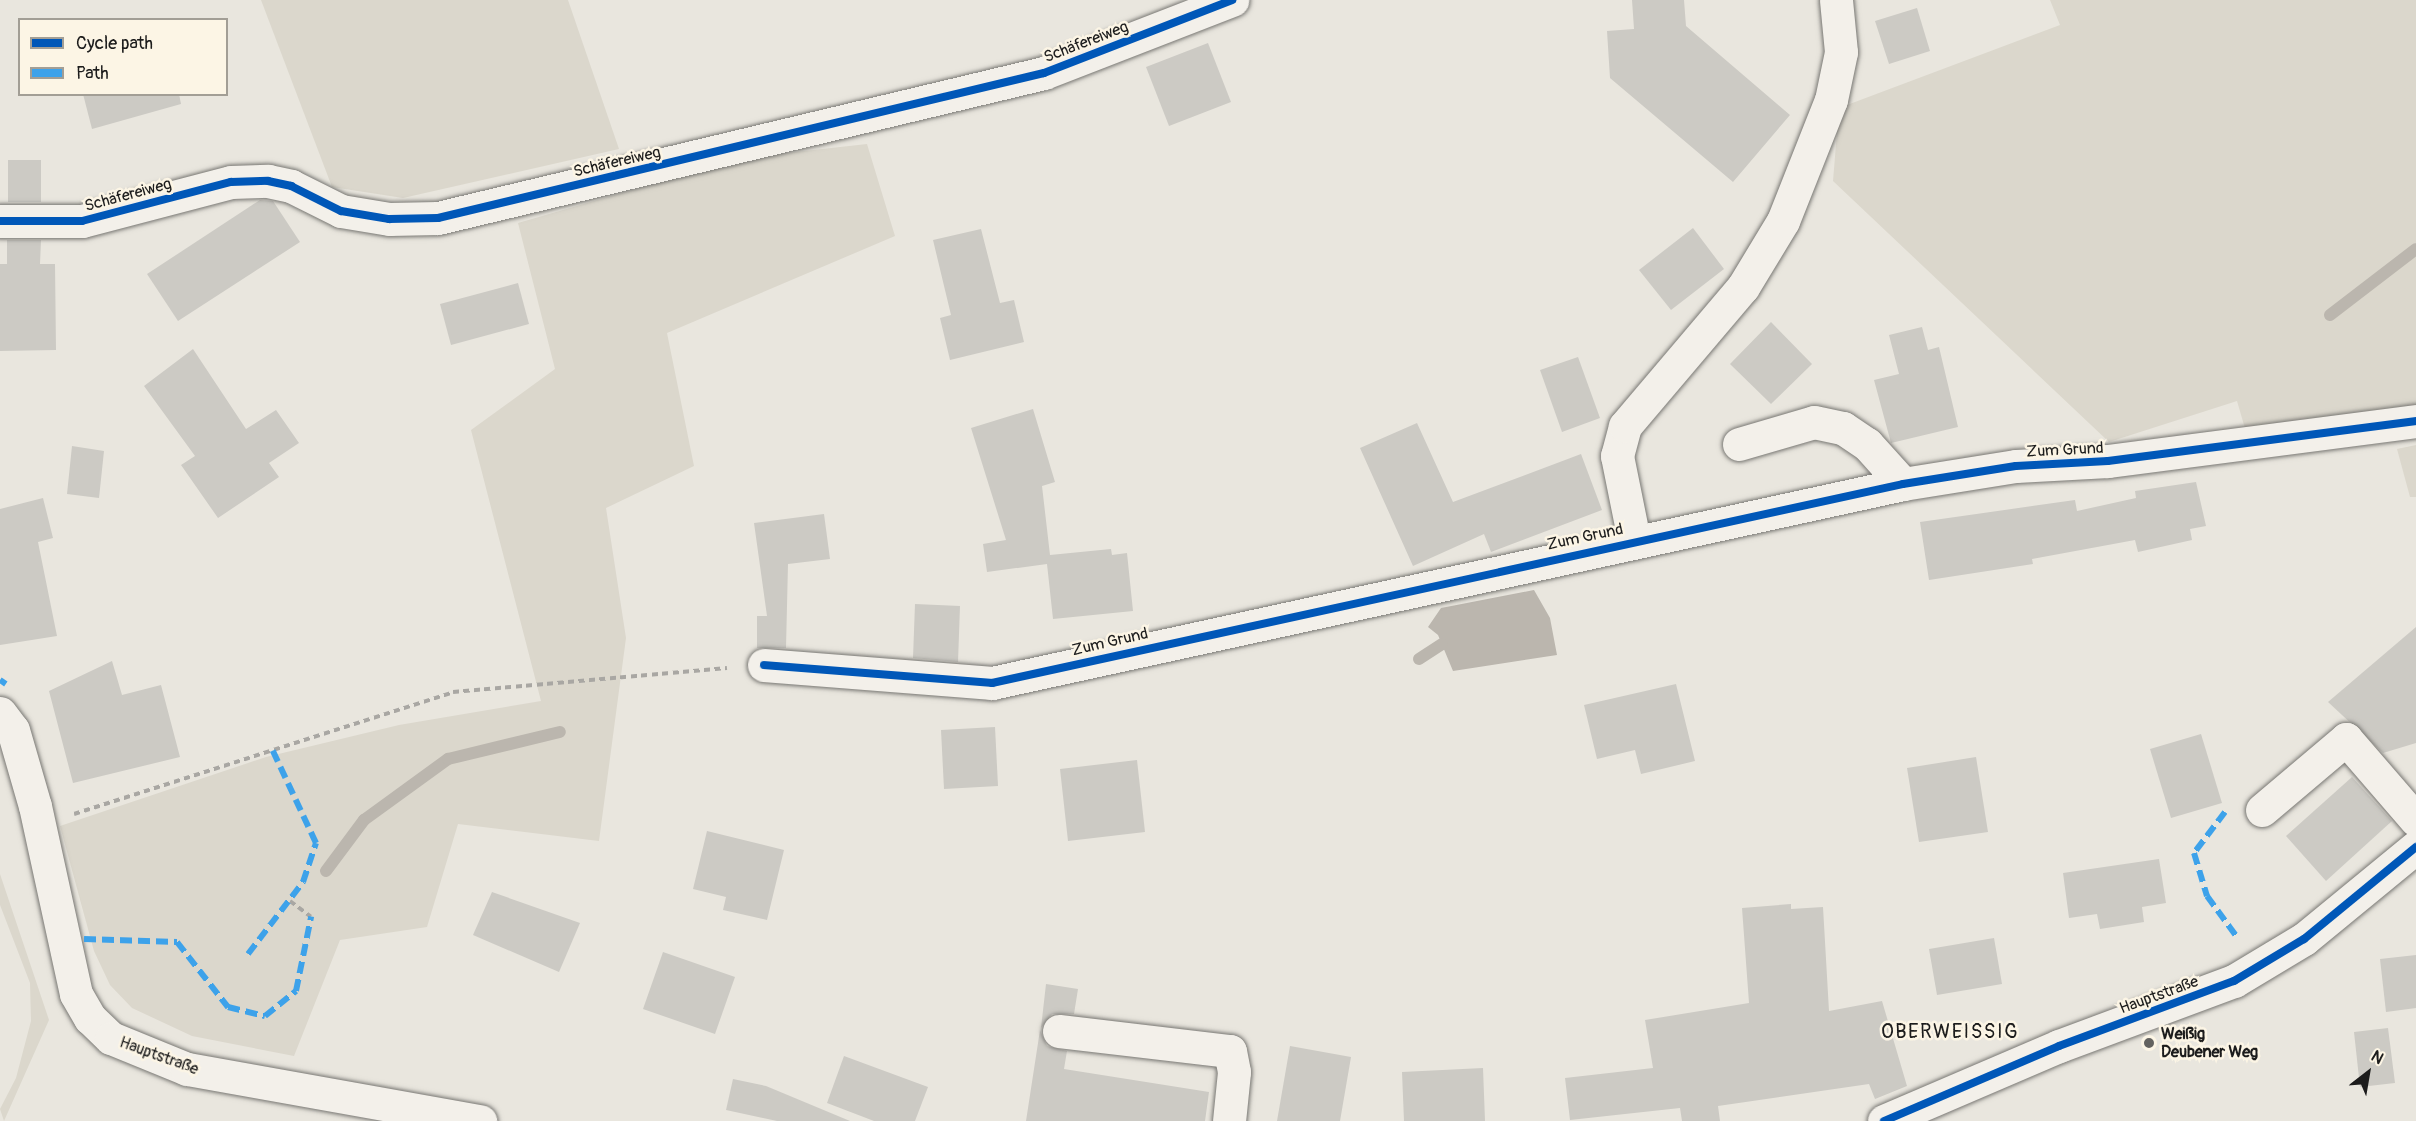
<!DOCTYPE html>
<meta charset="utf-8">
<style>
body{margin:0}
#map{position:relative;width:2416px;height:1121px;overflow:hidden;background:#e9e6de;font-family:Pangolin,sans-serif}
div>[style]{position:absolute}
.green>*{inset:0;background:#dbd7cc}
.water>*{inset:0;background:#bbb6ae}
.stream>*{height:12px;margin:-6px;padding:0 6px;transform-origin:6px;border-radius:6px;background:#bbb6ae}
.building>*{inset:0;background:#cccac4}
.path>*{height:4px;margin-top:-2px;transform-origin:0;background:repeating-linear-gradient(90deg,#a9a7a3 0 6px,transparent 0 10.5px)}
.roads{filter:drop-shadow(0 0 2px #787773) drop-shadow(0 0 2px #787773)}
.minor>*{height:33px;margin:-16.5px;padding:0 16.5px;transform-origin:16.5px;border-radius:16.5px;background:#f3f0ea}
.quiet>*{height:6px;margin-top:-3px;transform-origin:0;background:repeating-linear-gradient(90deg,#3da2ea 0 12px,transparent 0 18px)}
.cycleway>*{height:8px;margin:-4px;padding:0 4px;transform-origin:4px;border-radius:4px;background:#0057b8}
.dots>*{width:16px;height:16px;translate:-50% -50%;box-sizing:border-box;border:3px solid #fcf5e5;border-radius:50%}
span{translate:-50% -50%;white-space:nowrap;text-align:center;line-height:1.15;-webkit-text-stroke:5px #fcf5e5;paint-order:stroke}
.street-label{font-size:16px;color:#1c1c1c}
.poi-label{font-size:16px;color:#1c1c1c;font-weight:700}
.left{translate:0 -50%;text-align:left}
.quarter-label{font-size:20px;color:#1c1c1c;letter-spacing:1.5px}
.legend{position:absolute;left:18px;top:18px;width:210px;height:78px;box-sizing:border-box;background:#fcf5e5;border:2px solid #a29e95;margin:0;padding:8px 10px;list-style:none;font-size:18px;color:#1c1c1c}
.legend li{display:flex;align-items:center;gap:12px;height:30px}
.legend b{width:30px;border:2px solid #a29e95}
.north{position:absolute;left:2338px;top:1043px;width:60px;height:60px;-webkit-text-stroke:4px #fcf5e5;paint-order:stroke;rotate:31deg;font-size:16px;font-weight:700;line-height:24px;text-align:center;color:#1c1c1c}
.north::after{content:'';display:block;margin:auto;width:21px;height:27px;background:#1c1c1c;clip-path:polygon(50% 0,100% 100%,50% 72%,0 100%)}
</style>
<div id="map">
<div class="green">
<div style="clip-path:polygon(261px 0,568px 0,619px 149px,403px 198px,332px 187px)"></div>
<div style="clip-path:polygon(2050px 0,2416px 0,2416px 412px,2246px 432px,2237px 401px,2109px 442px,1833px 181px,1839px 108px,2060px 25px)"></div>
<div style="clip-path:polygon(867px 144px,895px 236px,667px 333px,694px 466px,606px 508px,626px 638px,599px 841px,458px 824px,427px 927px,340px 940px,294px 1056px,192px 1036px,132px 1008px,110px 985px,94px 951px,60px 826px,266px 757px,399px 725px,541px 701px,471px 430px,555px 369px,518px 223px,743px 158px)"></div>
<div style="clip-path:polygon(2416px 445px,2416px 497px,2410px 497px,2397px 449px)"></div>
<div style="clip-path:polygon(0 874px,49px 1020px,4px 1121px,0 1109px,16px 1078px,31px 1021px,30px 983px,0 905px)"></div>
</div>
<div class="water">
<div style="clip-path:polygon(1534px 590px,1550px 618px,1557px 655px,1453px 671px,1438px 635px,1428px 627px,1441px 608px)"></div>
</div>
<div class="stream">
<div style="left:2330px;top:315px;width:108px;rotate:-37.5deg"></div>
<div style="left:1419px;top:659px;width:27px;rotate:-33deg"></div>
<div style="left:326px;top:871px;width:64px;rotate:-53.3deg"></div>
<div style="left:364px;top:820px;width:104px;rotate:-36deg"></div>
<div style="left:448px;top:759px;width:115px;rotate:-13.6deg"></div>
</div>
<div class="building">
<div style="clip-path:polygon(1632px 0,1684px 0,1686px 26px,1790px 115px,1733px 182px,1610px 78px,1607px 31px,1634px 29px)"></div>
<div style="clip-path:polygon(1917px 8px,1930px 51px,1889px 64px,1875px 21px)"></div>
<div style="clip-path:polygon(1208px 43px,1231px 102px,1169px 126px,1146px 67px)"></div>
<div style="clip-path:polygon(83px 94px,179px 94px,181px 104px,92px 129px)"></div>
<div style="clip-path:polygon(8px 160px,41px 160px,41px 202px,8px 202px)"></div>
<div style="clip-path:polygon(260px 200px,273px 201px,300px 242px,178px 321px,147px 274px)"></div>
<div style="clip-path:polygon(1693px 228px,1724px 269px,1671px 310px,1639px 270px)"></div>
<div style="clip-path:polygon(981px 229px,1000px 303px,1014px 300px,1024px 342px,950px 360px,940px 318px,951px 315px,933px 240px)"></div>
<div style="clip-path:polygon(7px 240px,41px 240px,40px 264px,55px 264px,56px 350px,0 351px,0 264px,7px 264px)"></div>
<div style="clip-path:polygon(518px 283px,529px 324px,451px 345px,440px 304px)"></div>
<div style="clip-path:polygon(1771px 322px,1812px 364px,1771px 404px,1730px 364px)"></div>
<div style="clip-path:polygon(1922px 327px,1928px 350px,1939px 347px,1958px 427px,1891px 443px,1874px 380px,1899px 374px,1889px 335px)"></div>
<div style="clip-path:polygon(193px 349px,246px 429px,276px 410px,299px 443px,269px 463px,279px 477px,218px 518px,181px 465px,195px 456px,144px 386px)"></div>
<div style="clip-path:polygon(1578px 357px,1600px 418px,1562px 432px,1540px 370px)"></div>
<div style="clip-path:polygon(1033px 409px,1055px 482px,1042px 486px,1050px 555px,1111px 549px,1112px 555px,1127px 553px,1133px 611px,1053px 619px,1047px 564px,987px 572px,983px 544px,1006px 540px,971px 428px)"></div>
<div style="clip-path:polygon(1417px 423px,1453px 502px,1581px 454px,1602px 510px,1491px 552px,1484px 534px,1413px 566px,1360px 448px)"></div>
<div style="clip-path:polygon(72px 446px,104px 451px,99px 498px,67px 494px)"></div>
<div style="clip-path:polygon(2196px 482px,2206px 526px,2190px 529px,2192px 540px,2138px 552px,2135px 540px,2032px 559px,2033px 564px,1929px 580px,1920px 522px,2075px 500px,2077px 511px,2136px 498px,2135px 491px)"></div>
<div style="clip-path:polygon(43px 498px,53px 538px,38px 542px,57px 636px,0 645px,0 509px)"></div>
<div style="clip-path:polygon(824px 514px,830px 559px,788px 564px,786px 648px,757px 648px,757px 616px,767px 616px,754px 523px)"></div>
<div style="clip-path:polygon(915px 604px,960px 606px,958px 662px,913px 658px)"></div>
<div style="clip-path:polygon(2416px 627px,2416px 743px,2383px 753px,2328px 702px)"></div>
<div style="clip-path:polygon(112px 661px,122px 695px,161px 685px,180px 757px,73px 783px,49px 691px)"></div>
<div style="clip-path:polygon(1676px 684px,1695px 761px,1641px 774px,1635px 750px,1597px 759px,1584px 705px)"></div>
<div style="clip-path:polygon(995px 727px,998px 786px,944px 789px,941px 730px)"></div>
<div style="clip-path:polygon(2201px 734px,2222px 803px,2171px 818px,2150px 749px)"></div>
<div style="clip-path:polygon(1976px 757px,1988px 832px,1919px 842px,1907px 768px)"></div>
<div style="clip-path:polygon(1137px 760px,1145px 832px,1068px 841px,1060px 769px)"></div>
<div style="clip-path:polygon(2352px 777px,2392px 821px,2326px 881px,2286px 836px)"></div>
<div style="clip-path:polygon(707px 831px,784px 850px,767px 920px,723px 910px,726px 897px,693px 889px)"></div>
<div style="clip-path:polygon(2159px 859px,2166px 903px,2142px 907px,2144px 922px,2100px 929px,2097px 914px,2069px 918px,2063px 873px)"></div>
<div style="clip-path:polygon(492px 892px,580px 923px,559px 972px,473px 935px)"></div>
<div style="clip-path:polygon(1791px 904px,1791px 909px,1823px 907px,1829px 1011px,1882px 1001px,1907px 1086px,1875px 1099px,1869px 1084px,1718px 1106px,1720px 1121px,1682px 1121px,1680px 1108px,1570px 1120px,1565px 1078px,1653px 1068px,1645px 1020px,1749px 1003px,1742px 908px)"></div>
<div style="clip-path:polygon(1994px 938px,2002px 984px,1937px 995px,1929px 949px)"></div>
<div style="clip-path:polygon(663px 952px,735px 977px,715px 1034px,643px 1009px)"></div>
<div style="clip-path:polygon(2416px 955px,2416px 1008px,2386px 1012px,2380px 959px)"></div>
<div style="clip-path:polygon(1046px 984px,1078px 989px,1074px 1014px,1052px 1014px,1041px 1028px)"></div>
<div style="clip-path:polygon(2388px 1028px,2395px 1083px,2360px 1087px,2354px 1032px)"></div>
<div style="clip-path:polygon(1040px 1030px,1047px 1046px,1067px 1051px,1064px 1069px,1209px 1092px,1205px 1121px,1026px 1121px)"></div>
<div style="clip-path:polygon(1290px 1046px,1351px 1057px,1340px 1121px,1277px 1121px)"></div>
<div style="clip-path:polygon(844px 1056px,928px 1087px,915px 1121px,874px 1121px,827px 1103px)"></div>
<div style="clip-path:polygon(1483px 1068px,1485px 1121px,1404px 1121px,1402px 1072px)"></div>
<div style="clip-path:polygon(733px 1079px,766px 1086px,850px 1121px,777px 1121px,726px 1110px)"></div>
</div>
<div class="path">
<div style="left:74px;top:814px;width:398px;rotate:-17.8deg"></div>
<div style="left:453px;top:692px;width:275px;rotate:-5deg"></div>
<div style="left:290px;top:901px;width:26px;rotate:37deg"></div>
</div>
<div class="roads">
<div class="minor">
<div style="left:0;top:221px;width:82px"></div>
<div style="left:82px;top:221px;width:154px;rotate:-14.7deg"></div>
<div style="left:231px;top:182px;width:37px;rotate:-2deg"></div>
<div style="left:268px;top:181px;width:24px;rotate:12deg"></div>
<div style="left:291px;top:186px;width:56px;rotate:26.6deg"></div>
<div style="left:341px;top:211px;width:49px;rotate:9.5deg"></div>
<div style="left:389px;top:219px;width:49px;rotate:-1.2deg"></div>
<div style="left:438px;top:218px;width:623px;rotate:-13.46deg"></div>
<div style="left:1044px;top:73px;width:202px;rotate:-21.2deg"></div>
<div style="left:1739px;top:444px;width:78px;rotate:-16.3deg"></div>
<div style="left:1814px;top:422px;width:30px;rotate:12deg"></div>
<div style="left:1843px;top:428px;width:29px;rotate:34deg"></div>
<div style="left:1867px;top:444px;width:54px;rotate:48deg"></div>
<div style="left:1634px;top:540px;width:86px;rotate:-101.4deg"></div>
<div style="left:1617px;top:456px;width:31px;rotate:-75deg"></div>
<div style="left:1625px;top:426px;width:182px;rotate:-49.7deg"></div>
<div style="left:1743px;top:287px;width:77px;rotate:-58.8deg"></div>
<div style="left:1783px;top:221px;width:130px;rotate:-68.4deg"></div>
<div style="left:1831px;top:100px;width:49px;rotate:-78.2deg"></div>
<div style="left:1841px;top:52px;width:52px;rotate:-95.5deg"></div>
<div style="left:764px;top:665px;width:229px;rotate:4.5deg"></div>
<div style="left:992px;top:683px;width:932px;rotate:-12.32deg"></div>
<div style="left:1903px;top:484px;width:114px;rotate:-9.1deg"></div>
<div style="left:2016px;top:466px;width:92px;rotate:-3.1deg"></div>
<div style="left:2108px;top:461px;width:311px;rotate:-7.4deg"></div>
<div style="left:0;top:713px;width:21px;rotate:53deg"></div>
<div style="left:13px;top:730px;width:79px;rotate:73.9deg"></div>
<div style="left:35px;top:806px;width:192px;rotate:77.7deg"></div>
<div style="left:76px;top:994px;width:28px;rotate:60deg"></div>
<div style="left:90px;top:1018px;width:29px;rotate:44deg"></div>
<div style="left:111px;top:1038px;width:82px;rotate:22.2deg"></div>
<div style="left:187px;top:1069px;width:298px;rotate:10.1deg"></div>
<div style="left:2262px;top:810px;width:110px;rotate:-40.2deg"></div>
<div style="left:2346px;top:739px;width:107px;rotate:49.2deg"></div>
<div style="left:1059px;top:1031px;width:172px;rotate:6.7deg"></div>
<div style="left:1230px;top:1051px;width:21px;rotate:79deg"></div>
<div style="left:1234px;top:1072px;width:49px;rotate:95.8deg"></div>
<div style="left:1884px;top:1121px;width:190px;rotate:-23.2deg"></div>
<div style="left:2059px;top:1046px;width:187px;rotate:-20.4deg"></div>
<div style="left:2234px;top:981px;width:82px;rotate:-31deg"></div>
<div style="left:2304px;top:939px;width:145px;rotate:-39.4deg"></div>
</div>
</div>
<div class="quiet">
<div style="left:0;top:680px;width:7px;rotate:34deg"></div>
<div style="left:2225px;top:812px;width:51px;rotate:127.1deg"></div>
<div style="left:2194px;top:853px;width:45px;rotate:73.2deg"></div>
<div style="left:2207px;top:896px;width:51px;rotate:53.8deg"></div>
<div style="left:84px;top:939px;width:93px;rotate:1.8deg"></div>
<div style="left:177px;top:942px;width:83px;rotate:51.9deg"></div>
<div style="left:228px;top:1007px;width:38px;rotate:14deg"></div>
<div style="left:265px;top:1016px;width:40px;rotate:-39deg"></div>
<div style="left:296px;top:991px;width:76px;rotate:-78.5deg"></div>
<div style="left:248px;top:954px;width:91px;rotate:-52.6deg"></div>
<div style="left:303px;top:882px;width:41px;rotate:-71.6deg"></div>
<div style="left:316px;top:843px;width:106px;rotate:-115.1deg"></div>
</div>
<div class="cycleway">
<div style="left:0;top:221px;width:82px"></div>
<div style="left:82px;top:221px;width:154px;rotate:-14.7deg"></div>
<div style="left:231px;top:182px;width:37px;rotate:-2deg"></div>
<div style="left:268px;top:181px;width:24px;rotate:12deg"></div>
<div style="left:291px;top:186px;width:56px;rotate:26.6deg"></div>
<div style="left:341px;top:211px;width:49px;rotate:9.5deg"></div>
<div style="left:389px;top:219px;width:49px;rotate:-1.2deg"></div>
<div style="left:438px;top:218px;width:623px;rotate:-13.46deg"></div>
<div style="left:1044px;top:73px;width:202px;rotate:-21.2deg"></div>
<div style="left:764px;top:665px;width:229px;rotate:4.5deg"></div>
<div style="left:992px;top:683px;width:932px;rotate:-12.32deg"></div>
<div style="left:1903px;top:484px;width:114px;rotate:-9.1deg"></div>
<div style="left:2016px;top:466px;width:92px;rotate:-3.1deg"></div>
<div style="left:2108px;top:461px;width:311px;rotate:-7.4deg"></div>
<div style="left:1884px;top:1121px;width:190px;rotate:-23.2deg"></div>
<div style="left:2059px;top:1046px;width:187px;rotate:-20.4deg"></div>
<div style="left:2234px;top:981px;width:82px;rotate:-31deg"></div>
<div style="left:2304px;top:939px;width:145px;rotate:-39.4deg"></div>
</div>
<div class="dots">
<div style="left:2149px;top:1043px;background:#646360"></div>
</div>
<div class="street-label">
<span style="left:1086px;top:42px;rotate:-21deg">Schäfereiweg</span>
<span style="left:617px;top:162px;rotate:-13deg">Schäfereiweg</span>
<span style="left:128px;top:195px;rotate:-15deg">Schäfereiweg</span>
<span style="left:2065px;top:450px;rotate:-3deg">Zum Grund</span>
<span style="left:1585px;top:537px;rotate:-12deg">Zum Grund</span>
<span style="left:1110px;top:642px;rotate:-13deg">Zum Grund</span>
<span style="left:2159px;top:995px;rotate:-20deg">Hauptstraße</span>
<span style="left:159px;top:1056px;rotate:20deg">Hauptstraße</span>
</div>
<div class="poi-label">
<span class="left" style="left:2161px;top:1043px">Weißig<br>Deubener Weg</span>
</div>
<div class="quarter-label">
<span style="left:1950px;top:1031px">OBERWEISSIG</span>
</div>
<ul class="legend">
<li><b style="height:8px;background:#0057b8"></b>Cycle path</li>
<li><b style="height:8px;background:#3da2ea"></b>Path</li>
</ul>
<div class="north">N</div>
</div>
